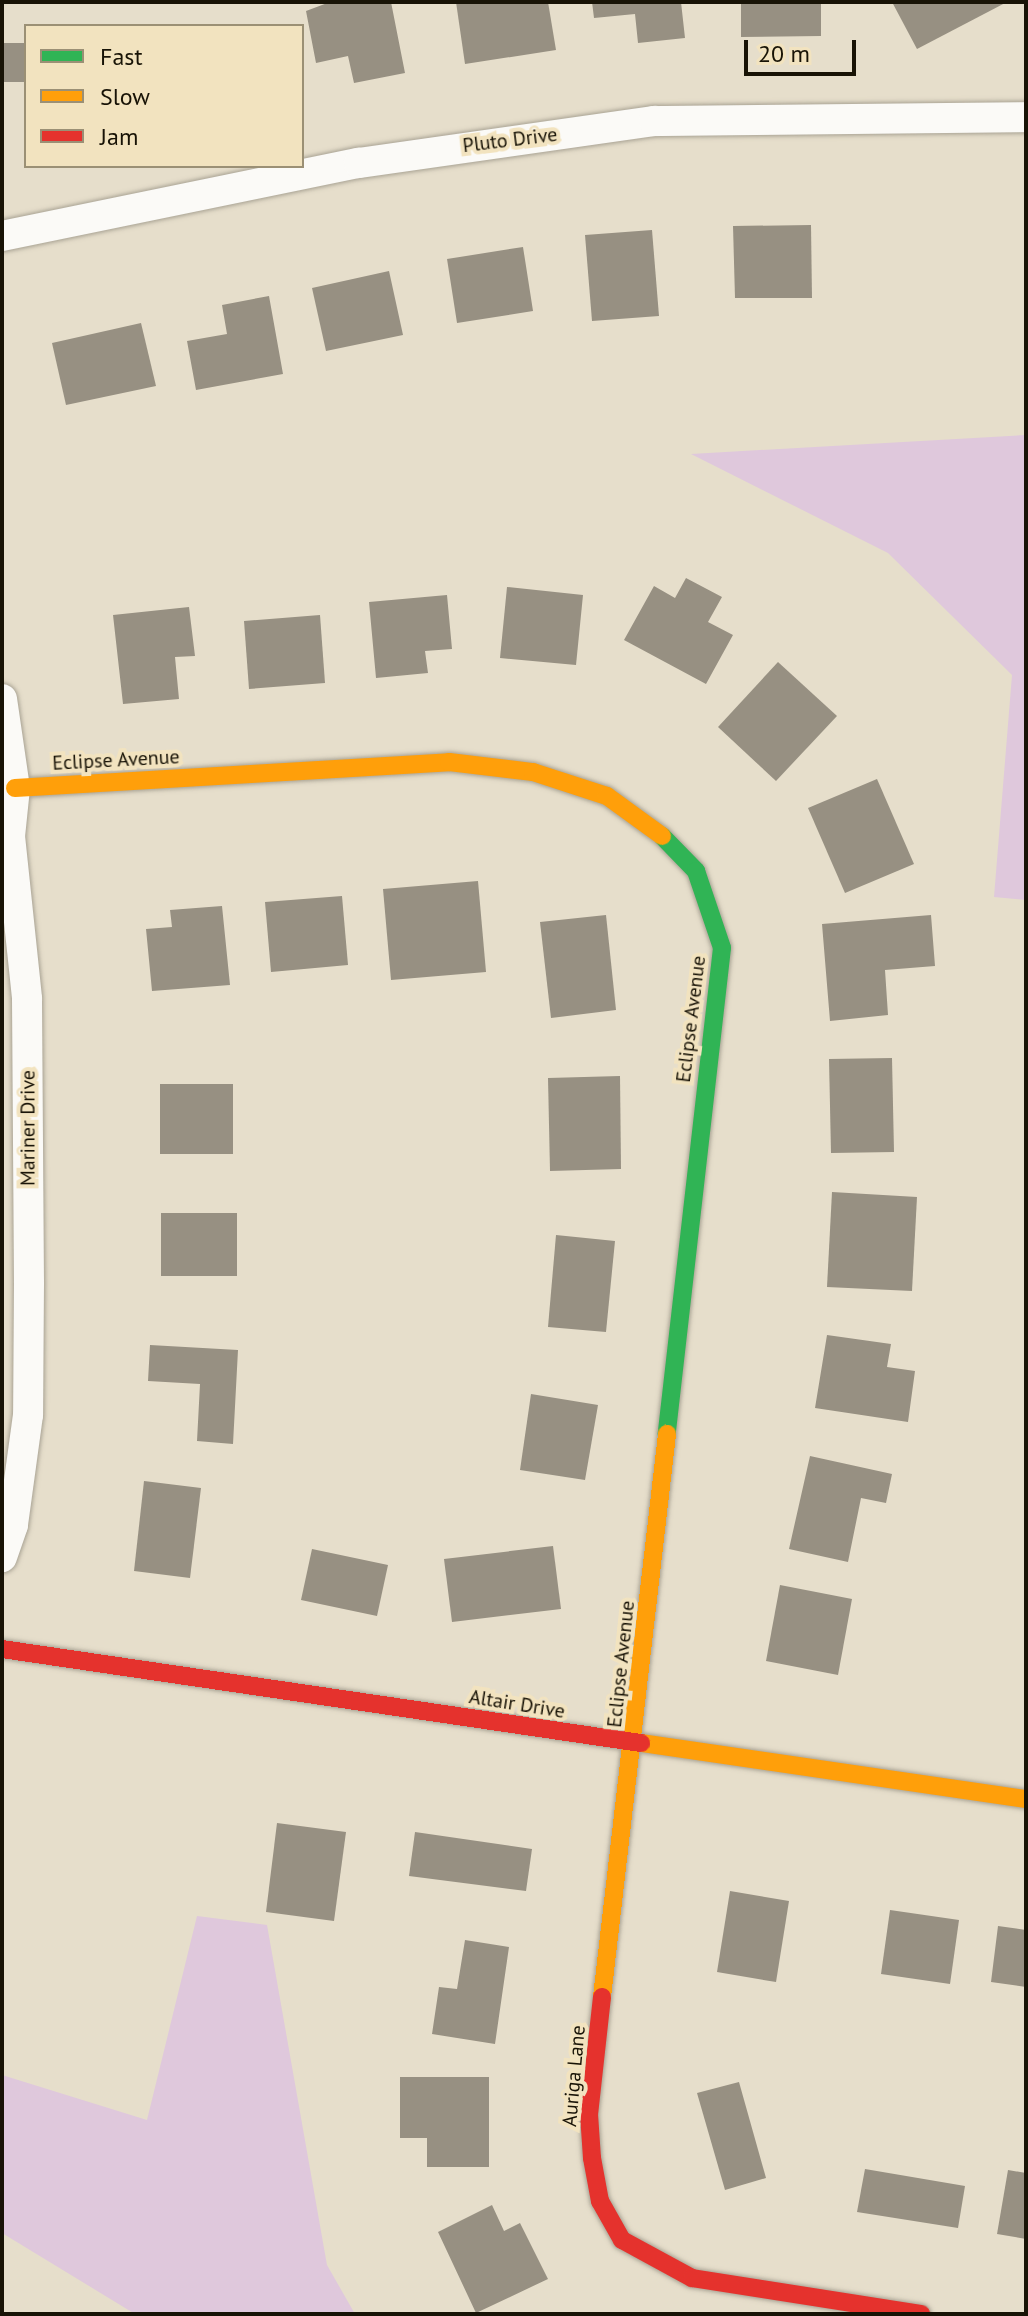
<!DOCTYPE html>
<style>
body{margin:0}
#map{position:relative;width:1028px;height:2316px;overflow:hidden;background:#e6decb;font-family:"PT Sans",sans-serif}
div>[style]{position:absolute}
.green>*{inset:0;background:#dfc8dc}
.building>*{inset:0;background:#979082}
.roads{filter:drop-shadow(0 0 2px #a9a394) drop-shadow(0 0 2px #a9a394)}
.street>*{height:30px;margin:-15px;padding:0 15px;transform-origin:15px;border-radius:15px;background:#fbfaf7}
.fast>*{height:18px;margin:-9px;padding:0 9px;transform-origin:9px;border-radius:9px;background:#30b455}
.slow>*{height:18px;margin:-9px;padding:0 9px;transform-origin:9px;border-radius:9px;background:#ff9f0a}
.jam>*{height:18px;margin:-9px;padding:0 9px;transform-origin:9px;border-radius:9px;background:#e5322d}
span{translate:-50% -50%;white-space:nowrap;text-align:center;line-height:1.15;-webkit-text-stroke:8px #f2e3bf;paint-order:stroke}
.street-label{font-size:20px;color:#181306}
.frame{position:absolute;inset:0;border:4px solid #181306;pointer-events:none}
.legend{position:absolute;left:24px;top:24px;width:280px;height:144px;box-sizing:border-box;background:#f2e3bf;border:2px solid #9b9075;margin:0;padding:10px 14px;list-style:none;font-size:24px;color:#181306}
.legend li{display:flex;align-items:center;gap:16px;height:40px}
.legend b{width:40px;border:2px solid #9b9075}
.scale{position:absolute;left:744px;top:40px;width:112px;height:36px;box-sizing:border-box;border:4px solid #181306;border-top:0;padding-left:10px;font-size:24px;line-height:28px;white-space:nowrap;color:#181306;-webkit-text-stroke:6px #f2e3bf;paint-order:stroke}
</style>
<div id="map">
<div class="green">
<div style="clip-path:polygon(1026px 435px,1026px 900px,994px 897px,1012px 675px,888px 553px,691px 454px)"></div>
<div style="clip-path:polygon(197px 1916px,267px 1925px,327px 2265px,355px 2314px,135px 2314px,2px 2233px,2px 2075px,147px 2120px)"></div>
</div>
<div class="building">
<div style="clip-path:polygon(330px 2px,391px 2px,405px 73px,354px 83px,348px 56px,316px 63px,306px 11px)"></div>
<div style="clip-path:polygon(456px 2px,548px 2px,556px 50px,465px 64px)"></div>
<div style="clip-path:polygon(592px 2px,681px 2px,685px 38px,638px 43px,635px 14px,594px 18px)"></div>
<div style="clip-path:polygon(741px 2px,821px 2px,821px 36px,741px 37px)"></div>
<div style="clip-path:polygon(892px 2px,1007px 2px,917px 49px)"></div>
<div style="clip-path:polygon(2px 43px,26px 43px,26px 82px,2px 82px)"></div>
<div style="clip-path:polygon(811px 225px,812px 298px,735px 298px,733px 226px)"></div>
<div style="clip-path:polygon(652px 230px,659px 316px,592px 321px,585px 235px)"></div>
<div style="clip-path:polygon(523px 247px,533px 311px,457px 323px,447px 259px)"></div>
<div style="clip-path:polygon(389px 271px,403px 335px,326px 351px,312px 288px)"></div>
<div style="clip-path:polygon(269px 296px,283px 374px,196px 390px,187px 341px,227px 334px,222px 305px)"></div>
<div style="clip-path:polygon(141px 323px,156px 386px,66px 405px,52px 343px)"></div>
<div style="clip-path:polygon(686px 578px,722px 597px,708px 622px,733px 635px,706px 684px,624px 640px,654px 586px,675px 598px)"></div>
<div style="clip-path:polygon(507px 587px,583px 595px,576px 665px,500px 658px)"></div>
<div style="clip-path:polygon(447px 595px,452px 649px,425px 651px,428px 673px,376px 678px,369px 602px)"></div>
<div style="clip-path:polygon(189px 607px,195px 656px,175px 657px,179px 699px,123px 704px,113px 615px)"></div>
<div style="clip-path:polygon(320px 615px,325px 683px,249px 689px,244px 621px)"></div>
<div style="clip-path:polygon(778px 662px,837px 716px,776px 781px,718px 727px)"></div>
<div style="clip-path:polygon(877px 779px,914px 864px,845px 893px,808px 808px)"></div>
<div style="clip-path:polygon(478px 881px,486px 972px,391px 980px,383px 889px)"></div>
<div style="clip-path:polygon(342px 896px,348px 965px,271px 972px,265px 902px)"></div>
<div style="clip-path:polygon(222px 906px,230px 985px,152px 991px,146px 929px,172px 927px,170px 910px)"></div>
<div style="clip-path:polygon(606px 915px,616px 1010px,551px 1018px,540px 922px)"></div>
<div style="clip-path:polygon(931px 915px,935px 966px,885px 970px,888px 1015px,830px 1021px,822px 924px)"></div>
<div style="clip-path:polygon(892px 1058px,894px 1152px,831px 1153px,829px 1059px)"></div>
<div style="clip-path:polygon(620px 1076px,621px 1169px,550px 1171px,548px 1078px)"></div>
<div style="clip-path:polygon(160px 1084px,233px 1084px,233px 1154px,160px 1154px)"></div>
<div style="clip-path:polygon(832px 1192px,917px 1197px,912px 1291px,827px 1287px)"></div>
<div style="clip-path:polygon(161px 1213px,237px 1213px,237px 1276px,161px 1276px)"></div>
<div style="clip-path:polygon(556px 1235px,615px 1241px,606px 1332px,548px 1327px)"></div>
<div style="clip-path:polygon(827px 1335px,891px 1344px,887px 1367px,915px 1371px,908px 1422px,815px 1408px)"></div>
<div style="clip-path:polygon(150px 1345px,238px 1350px,233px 1444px,197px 1441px,200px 1384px,148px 1381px)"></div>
<div style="clip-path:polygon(531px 1394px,598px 1405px,585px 1480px,520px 1470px)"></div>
<div style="clip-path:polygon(810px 1456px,892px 1474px,886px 1503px,861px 1498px,848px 1562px,789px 1549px)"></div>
<div style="clip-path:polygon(144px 1481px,201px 1488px,190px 1578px,134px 1571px)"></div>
<div style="clip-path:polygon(553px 1546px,561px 1609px,452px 1622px,444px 1559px)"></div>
<div style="clip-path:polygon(312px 1549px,388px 1565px,377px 1616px,301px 1600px)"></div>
<div style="clip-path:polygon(780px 1585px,852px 1599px,838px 1675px,766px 1661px)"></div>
<div style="clip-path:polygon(277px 1823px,346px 1832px,334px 1921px,266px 1912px)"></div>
<div style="clip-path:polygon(415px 1832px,532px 1849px,526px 1891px,409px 1876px)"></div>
<div style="clip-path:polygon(730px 1891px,789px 1901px,776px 1982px,717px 1972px)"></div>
<div style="clip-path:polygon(890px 1910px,959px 1920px,950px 1984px,881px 1974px)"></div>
<div style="clip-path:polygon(998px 1926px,1026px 1930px,1026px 1987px,991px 1982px)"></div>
<div style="clip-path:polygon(465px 1940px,509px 1947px,495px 2044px,432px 2034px,439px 1987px,457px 1989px)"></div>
<div style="clip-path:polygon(400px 2077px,489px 2077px,489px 2167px,427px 2167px,427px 2138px,400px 2138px)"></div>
<div style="clip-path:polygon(739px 2082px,766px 2178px,725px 2190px,697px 2093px)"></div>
<div style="clip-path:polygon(865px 2169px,965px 2186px,958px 2228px,857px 2212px)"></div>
<div style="clip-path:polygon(1008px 2170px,1026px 2173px,1026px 2239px,997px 2234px)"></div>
<div style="clip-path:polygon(492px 2205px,504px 2231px,520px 2223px,548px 2279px,476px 2313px,438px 2232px)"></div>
</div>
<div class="roads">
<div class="street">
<div style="left:2px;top:236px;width:364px;rotate:-11.6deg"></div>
<div style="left:359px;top:163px;width:298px;rotate:-8.1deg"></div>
<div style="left:654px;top:121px;width:372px;rotate:-0.6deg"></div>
<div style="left:2px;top:699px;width:90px;rotate:81.7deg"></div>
<div style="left:15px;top:788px;width:48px;rotate:95.9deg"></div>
<div style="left:10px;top:836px;width:164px;rotate:84deg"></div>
<div style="left:27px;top:999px;width:284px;rotate:89.6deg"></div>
<div style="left:29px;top:1283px;width:132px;rotate:90.4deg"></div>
<div style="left:28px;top:1415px;width:111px;rotate:97.8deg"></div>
<div style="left:13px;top:1525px;width:34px;rotate:109deg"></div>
</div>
<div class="fast">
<div style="left:662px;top:836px;width:49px;rotate:45.8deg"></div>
<div style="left:696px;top:871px;width:81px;rotate:71.3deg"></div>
<div style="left:722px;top:948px;width:489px;rotate:96.5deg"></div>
</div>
<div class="slow">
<div style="left:15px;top:788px;width:435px;rotate:-3.4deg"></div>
<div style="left:449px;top:762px;width:85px;rotate:6.8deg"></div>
<div style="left:533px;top:772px;width:78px;rotate:18deg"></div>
<div style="left:607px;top:796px;width:68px;rotate:36deg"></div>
<div style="left:641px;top:1743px;width:389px;rotate:8.3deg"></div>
<div style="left:602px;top:1997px;width:567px;rotate:-83.41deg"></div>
</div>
<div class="jam">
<div style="left:2px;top:1649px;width:646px;rotate:8.37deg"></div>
<div style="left:602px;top:1997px;width:118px;rotate:96.3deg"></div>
<div style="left:589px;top:2114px;width:44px;rotate:86.1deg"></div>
<div style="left:592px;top:2158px;width:44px;rotate:79.5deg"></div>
<div style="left:600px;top:2201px;width:45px;rotate:60.6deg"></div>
<div style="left:622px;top:2240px;width:80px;rotate:28.5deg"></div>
<div style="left:692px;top:2278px;width:232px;rotate:8.9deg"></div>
</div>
</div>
<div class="street-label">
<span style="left:510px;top:140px;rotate:-7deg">Pluto Drive</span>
<span style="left:116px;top:760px;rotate:-3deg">Eclipse Avenue</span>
<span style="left:691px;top:1019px;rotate:-83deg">Eclipse Avenue</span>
<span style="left:28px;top:1128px;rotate:-90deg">Mariner Drive</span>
<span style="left:621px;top:1664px;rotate:-84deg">Eclipse Avenue</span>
<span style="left:517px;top:1704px;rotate:9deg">Altair Drive</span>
<span style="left:574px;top:2076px;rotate:-85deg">Auriga Lane</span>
</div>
<div class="frame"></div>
<ul class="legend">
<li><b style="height:10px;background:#30b455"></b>Fast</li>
<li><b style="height:10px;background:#ff9f0a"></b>Slow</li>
<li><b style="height:10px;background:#e5322d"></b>Jam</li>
</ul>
<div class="scale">20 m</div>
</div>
